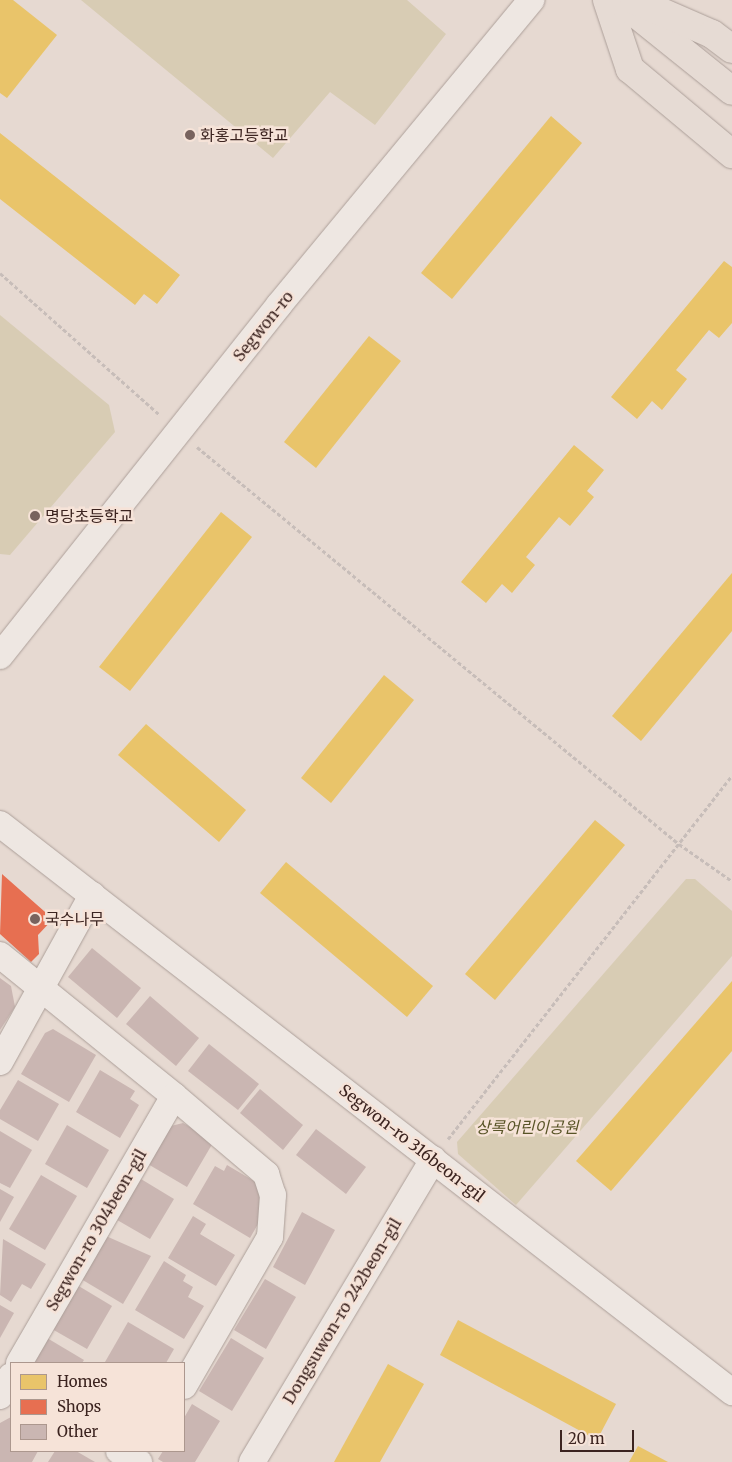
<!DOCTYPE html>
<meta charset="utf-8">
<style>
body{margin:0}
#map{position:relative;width:732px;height:1462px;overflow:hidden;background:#e6d9d1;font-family:Merriweather,"Noto Sans KR",serif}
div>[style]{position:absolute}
.green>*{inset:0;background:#d8ccb4}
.homes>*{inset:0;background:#e9c46a}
.shops>*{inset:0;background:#e76f51}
.building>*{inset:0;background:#cab6b2}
.path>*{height:3px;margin-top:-1.5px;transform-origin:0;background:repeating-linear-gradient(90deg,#c7bdb9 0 4px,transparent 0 6.5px)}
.roads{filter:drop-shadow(0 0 1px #ac9f99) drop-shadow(0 0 1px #ac9f99)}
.minor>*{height:26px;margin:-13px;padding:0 13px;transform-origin:13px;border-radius:13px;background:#eee7e2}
.major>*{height:28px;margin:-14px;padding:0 14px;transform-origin:14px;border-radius:14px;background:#e6dbd4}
.dots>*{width:14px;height:14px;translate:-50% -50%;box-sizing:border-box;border:2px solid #f6e3d8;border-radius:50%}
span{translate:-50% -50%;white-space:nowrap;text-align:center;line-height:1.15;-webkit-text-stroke:5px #f6e3d8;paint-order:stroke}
.poi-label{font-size:16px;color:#3c2420}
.left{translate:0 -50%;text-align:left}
.street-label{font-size:16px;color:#3c2420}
.park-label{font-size:16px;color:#585427;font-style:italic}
.legend{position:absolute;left:10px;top:1362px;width:175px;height:90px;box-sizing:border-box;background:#f6e3d8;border:1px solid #ac978e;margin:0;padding:6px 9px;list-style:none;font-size:15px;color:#3c2420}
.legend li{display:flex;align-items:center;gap:10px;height:25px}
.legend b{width:25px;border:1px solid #ac978e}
.scale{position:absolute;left:560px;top:1430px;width:74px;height:22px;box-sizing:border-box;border:2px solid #3c2420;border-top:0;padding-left:6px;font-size:15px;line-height:18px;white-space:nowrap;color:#3c2420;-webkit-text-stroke:4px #f6e3d8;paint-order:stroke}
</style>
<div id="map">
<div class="green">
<div style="clip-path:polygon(81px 0,407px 0,446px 34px,375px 125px,330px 92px,273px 158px)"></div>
<div style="clip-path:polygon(0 315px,109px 405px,115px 432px,10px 555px,0 554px)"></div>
<div style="clip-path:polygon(686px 879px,695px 879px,732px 911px,732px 956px,516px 1205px,458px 1154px,457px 1142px)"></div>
</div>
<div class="homes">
<div style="clip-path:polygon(0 0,13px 0,57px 35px,7px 98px,0 93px)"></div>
<div style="clip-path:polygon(551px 116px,582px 143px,452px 299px,421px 273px)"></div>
<div style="clip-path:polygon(0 133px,180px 275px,157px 304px,144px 294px,135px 305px,0 199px)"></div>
<div style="clip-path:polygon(724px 261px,732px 267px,732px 323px,719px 338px,709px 330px,676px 370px,687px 379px,662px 410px,652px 401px,637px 419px,611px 397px)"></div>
<div style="clip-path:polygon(369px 336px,401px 361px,316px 468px,284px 442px)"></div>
<div style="clip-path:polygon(574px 445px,604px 470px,587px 491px,594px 497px,570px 526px,559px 517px,526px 557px,535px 565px,512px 593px,502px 584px,486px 603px,461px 582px)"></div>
<div style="clip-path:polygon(221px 512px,252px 537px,130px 691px,99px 667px)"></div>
<div style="clip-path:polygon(732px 573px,732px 631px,641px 741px,612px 716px)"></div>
<div style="clip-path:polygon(384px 675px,414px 700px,331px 803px,301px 778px)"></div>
<div style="clip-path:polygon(146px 724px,246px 810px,219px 842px,118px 755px)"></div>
<div style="clip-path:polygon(595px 820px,625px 845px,495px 1000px,465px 974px)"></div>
<div style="clip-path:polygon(286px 862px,433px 986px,407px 1017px,260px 893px)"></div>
<div style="clip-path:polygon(732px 981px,732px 1051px,611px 1191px,576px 1161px)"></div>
<div style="clip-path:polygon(458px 1320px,616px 1404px,597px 1440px,440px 1355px)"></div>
<div style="clip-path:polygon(388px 1364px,424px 1384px,380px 1462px,334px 1462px)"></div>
<div style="clip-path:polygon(638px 1446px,668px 1462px,629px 1462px)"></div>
</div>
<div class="shops">
<div style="clip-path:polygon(2px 874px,53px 919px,38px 935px,39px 954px,31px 962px,0 934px)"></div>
</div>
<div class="building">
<div style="clip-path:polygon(92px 948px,141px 988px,117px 1018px,68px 977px)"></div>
<div style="clip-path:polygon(0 978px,11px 986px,15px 1007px,0 1030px)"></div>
<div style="clip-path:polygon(150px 996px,199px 1038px,176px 1066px,126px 1024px)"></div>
<div style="clip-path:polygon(53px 1029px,96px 1055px,69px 1102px,21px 1074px,45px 1033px)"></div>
<div style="clip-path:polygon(209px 1044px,259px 1084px,238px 1110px,188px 1071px)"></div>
<div style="clip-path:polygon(100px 1070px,135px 1091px,130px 1099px,139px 1105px,120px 1138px,76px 1112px)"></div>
<div style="clip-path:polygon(18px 1080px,59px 1104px,38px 1141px,0 1119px,0 1110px)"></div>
<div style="clip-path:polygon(260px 1089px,303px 1125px,283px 1150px,240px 1113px)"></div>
<div style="clip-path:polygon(183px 1123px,214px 1141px,187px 1187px,141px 1160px,159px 1129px)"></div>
<div style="clip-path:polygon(67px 1125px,109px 1150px,87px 1188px,45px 1164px)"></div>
<div style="clip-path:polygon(316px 1129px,366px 1167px,346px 1194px,296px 1155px)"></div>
<div style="clip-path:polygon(0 1131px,32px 1150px,10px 1188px,0 1183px)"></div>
<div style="clip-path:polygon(227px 1165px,259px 1184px,267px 1208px,250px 1238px,193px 1204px,215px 1166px,224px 1171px)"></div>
<div style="clip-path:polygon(41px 1175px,77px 1196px,45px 1250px,9px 1229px)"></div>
<div style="clip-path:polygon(136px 1176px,174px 1199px,150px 1239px,112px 1217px)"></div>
<div style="clip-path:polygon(0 1189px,14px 1197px,0 1222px)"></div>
<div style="clip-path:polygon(302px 1212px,335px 1230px,305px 1285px,273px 1267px)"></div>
<div style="clip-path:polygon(193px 1216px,206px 1224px,200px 1234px,235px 1255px,216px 1286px,168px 1258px)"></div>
<div style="clip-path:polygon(106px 1236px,151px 1256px,123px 1304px,81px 1279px)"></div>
<div style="clip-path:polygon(3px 1239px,46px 1264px,31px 1289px,22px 1284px,11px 1302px,0 1295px)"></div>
<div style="clip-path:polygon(164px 1261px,186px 1275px,183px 1281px,193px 1287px,188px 1297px,204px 1306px,184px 1339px,135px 1310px)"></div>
<div style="clip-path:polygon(265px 1279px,296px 1297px,266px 1349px,234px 1330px)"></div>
<div style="clip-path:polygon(77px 1285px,112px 1306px,87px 1349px,52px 1329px)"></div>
<div style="clip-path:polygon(0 1305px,14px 1313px,0 1338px)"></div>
<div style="clip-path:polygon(128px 1322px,174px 1349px,166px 1363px,105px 1362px)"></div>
<div style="clip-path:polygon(47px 1338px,84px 1360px,82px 1363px,32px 1363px)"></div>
<div style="clip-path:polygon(231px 1338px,264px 1358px,232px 1411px,199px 1391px)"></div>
<div style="clip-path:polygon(192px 1404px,220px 1421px,195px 1462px,163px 1462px,158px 1459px,163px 1451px,184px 1451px,184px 1418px)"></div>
<div style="clip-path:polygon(11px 1417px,11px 1451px,38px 1451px,32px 1462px,0 1462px,0 1423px)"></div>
<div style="clip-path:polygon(55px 1451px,76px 1451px,95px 1462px,48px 1462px)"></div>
</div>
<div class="path">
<div style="left:0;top:273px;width:214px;rotate:41.6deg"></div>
<div style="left:197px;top:447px;width:624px;rotate:39.48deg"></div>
<div style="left:679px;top:844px;width:65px;rotate:34.9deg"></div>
<div style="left:448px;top:1139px;width:461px;rotate:-52deg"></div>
</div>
<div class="roads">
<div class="minor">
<div style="left:0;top:656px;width:448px;rotate:-51.5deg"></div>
<div style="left:279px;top:305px;width:396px;rotate:-50.4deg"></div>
<div style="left:0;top:824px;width:927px;rotate:37.81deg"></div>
<div style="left:0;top:955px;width:224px;rotate:39deg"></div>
<div style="left:174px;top:1096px;width:309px;rotate:120.1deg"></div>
<div style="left:0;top:1062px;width:191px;rotate:-61.1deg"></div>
<div style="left:174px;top:1096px;width:121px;rotate:40.3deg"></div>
<div style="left:266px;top:1174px;width:22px;rotate:72deg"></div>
<div style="left:273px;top:1195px;width:42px;rotate:94.1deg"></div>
<div style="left:270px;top:1237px;width:172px;rotate:120deg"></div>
<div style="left:0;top:1396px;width:23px;rotate:-61deg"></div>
<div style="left:119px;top:1451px;width:23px;rotate:29deg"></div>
<div style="left:252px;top:1462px;width:353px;rotate:-59.1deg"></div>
</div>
<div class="major">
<div style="left:607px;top:0;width:73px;rotate:71.6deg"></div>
<div style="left:630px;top:69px;width:133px;rotate:39.8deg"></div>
<div style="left:619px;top:0;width:145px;rotate:38.8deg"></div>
<div style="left:634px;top:0;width:85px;rotate:23.6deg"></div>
<div style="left:712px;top:34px;width:25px;rotate:37deg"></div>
</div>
</div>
<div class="dots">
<div style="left:190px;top:135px;background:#78635e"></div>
<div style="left:35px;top:516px;background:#78635e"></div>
<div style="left:35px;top:919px;background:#78635e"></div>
</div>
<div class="poi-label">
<span class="left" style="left:200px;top:135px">화홍고등학교</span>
<span class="left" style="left:45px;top:516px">명당초등학교</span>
<span class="left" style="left:45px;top:919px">국수나무</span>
</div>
<div class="street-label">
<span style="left:263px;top:326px;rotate:-51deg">Segwon-ro</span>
<span style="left:412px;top:1143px;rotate:38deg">Segwon-ro 316beon-gil</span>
<span style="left:96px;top:1230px;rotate:-60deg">Segwon-ro 304beon-gil</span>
<span style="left:342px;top:1311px;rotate:-59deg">Dongsuwon-ro 242beon-gil</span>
</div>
<div class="park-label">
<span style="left:527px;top:1127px">상록어린이공원</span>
</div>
<ul class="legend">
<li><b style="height:14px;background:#e9c46a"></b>Homes</li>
<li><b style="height:14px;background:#e76f51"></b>Shops</li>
<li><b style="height:14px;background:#cab6b2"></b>Other</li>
</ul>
<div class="scale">20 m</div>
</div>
